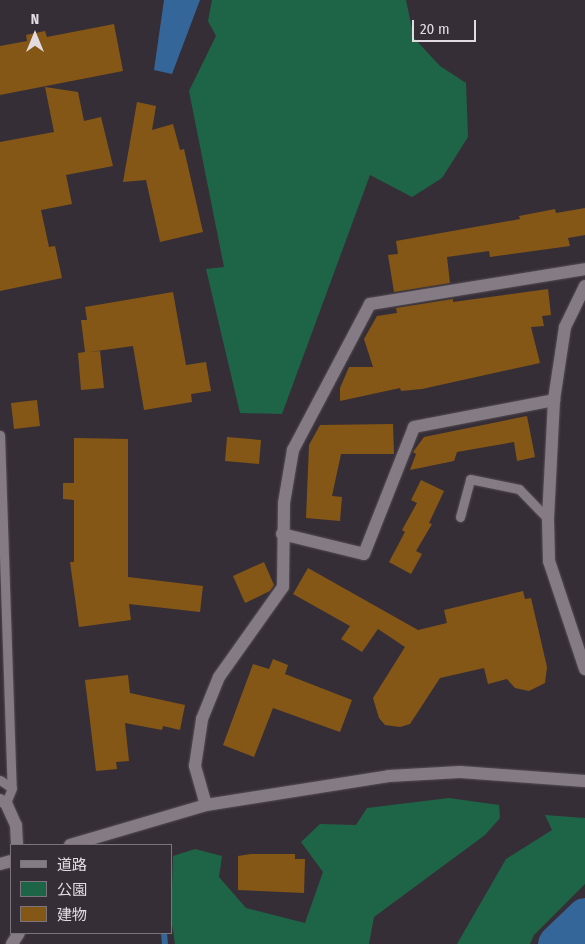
<!DOCTYPE html>
<meta charset="utf-8">
<style>
body{margin:0}
#map{position:relative;width:585px;height:944px;overflow:hidden;background:#362e36;font-family:"Fira Sans Condensed","Noto Sans JP",sans-serif}
div>[style]{position:absolute}
.green>*{inset:0;background:#1e6547}
.water>*{inset:0;background:#356699}
.stream>*{height:6px;margin:-3px;padding:0 3px;transform-origin:3px;border-radius:3px;background:#356699}
.river>*{height:39px;margin:-19.5px;padding:0 19.5px;transform-origin:19.5px;border-radius:19.5px;background:#356699}
.building>*{inset:0;background:#855716}
.roads{filter:drop-shadow(0 0 1px #554d54) drop-shadow(0 0 1px #554d54)}
.service>*{height:9px;margin:-4.5px;padding:0 4.5px;transform-origin:4.5px;border-radius:4.5px;background:#857b84}
.minor>*{height:12px;margin:-6px;padding:0 6px;transform-origin:6px;border-radius:6px;background:#857b84}
.tertiary>*{height:12px;margin:-6px;padding:0 6px;transform-origin:6px;border-radius:6px;background:#857b84}
span{translate:-50% -50%;white-space:nowrap;text-align:center;line-height:1.15;-webkit-text-stroke:5px #362e36;paint-order:stroke}
.legend{position:absolute;left:10px;top:844px;width:162px;height:90px;box-sizing:border-box;background:#362e36;border:1px solid #7b747b;margin:0;padding:6px 9px;list-style:none;font-size:15px;color:#e2dce2}
.legend li{display:flex;align-items:center;gap:10px;height:25px}
.legend b{width:25px;border:1px solid #7b747b}
.north{position:absolute;left:10px;top:10px;width:50px;height:50px;-webkit-text-stroke:4px #362e36;paint-order:stroke;rotate:0deg;font-size:14px;font-weight:700;line-height:20px;text-align:center;color:#e2dce2}
.north::after{content:'';display:block;margin:auto;width:18px;height:22px;background:#e2dce2;clip-path:polygon(50% 0,100% 100%,50% 72%,0 100%)}
.scale{position:absolute;left:412px;top:20px;width:64px;height:22px;box-sizing:border-box;border:2px solid #e2dce2;border-top:0;padding-left:6px;font-size:15px;line-height:18px;white-space:nowrap;color:#e2dce2;-webkit-text-stroke:4px #362e36;paint-order:stroke}
</style>
<div id="map">
<div class="green">
<div style="clip-path:polygon(212px 0,406px 0,414px 38px,440px 66px,466px 83px,468px 137px,442px 178px,412px 197px,370px 175px,282px 414px,240px 413px,206px 269px,224px 267px,189px 91px,216px 36px,208px 21px)"></div>
<div style="clip-path:polygon(449px 798px,499px 805px,500px 818px,485px 835px,374px 917px,369px 944px,175px 944px,171px 918px,173px 856px,195px 849px,222px 856px,219px 877px,246px 908px,305px 923px,323px 872px,301px 842px,320px 824px,356px 825px,367px 808px)"></div>
<div style="clip-path:polygon(545px 815px,585px 818px,585px 884px,534px 935px,530px 944px,457px 944px,506px 859px,552px 830px)"></div>
</div>
<div class="water">
<div style="clip-path:polygon(164px 0,200px 0,172px 74px,154px 70px)"></div>
</div>
<div class="stream">
<div style="left:164px;top:933px;width:11px;rotate:85deg"></div>
</div>
<div class="river">
<div style="left:557px;top:944px;width:39px;rotate:-44deg"></div>
</div>
<div class="building">
<div style="clip-path:polygon(114px 24px,123px 71px,0 95px,0 46px,27px 41px,26px 35px,45px 31px,47px 37px)"></div>
<div style="clip-path:polygon(45px 87px,78px 92px,84px 121px,101px 117px,113px 166px,66px 175px,72px 204px,41px 210px,49px 247px,55px 246px,62px 278px,0 291px,0 142px,54px 132px)"></div>
<div style="clip-path:polygon(137px 102px,156px 106px,152px 130px,173px 124px,180px 150px,184px 149px,203px 232px,160px 242px,146px 180px,123px 182px)"></div>
<div style="clip-path:polygon(585px 208px,585px 235px,568px 238px,570px 246px,490px 257px,489px 251px,447px 257px,450px 283px,394px 292px,388px 255px,398px 254px,396px 241px,520px 219px,519px 216px,555px 209px,556px 213px)"></div>
<div style="clip-path:polygon(548px 289px,551px 315px,542px 316px,544px 326px,531px 327px,540px 363px,422px 389px,401px 391px,400px 388px,340px 401px,340px 388px,349px 367px,373px 367px,364px 339px,377px 316px,397px 313px,396px 308px,453px 299px,453px 302px)"></div>
<div style="clip-path:polygon(173px 292px,186px 365px,206px 362px,211px 391px,191px 394px,192px 402px,144px 410px,133px 346px,89px 352px,100px 351px,104px 388px,81px 390px,78px 353px,85px 352px,81px 320px,87px 320px,85px 307px)"></div>
<div style="clip-path:polygon(37px 400px,40px 426px,14px 429px,11px 403px)"></div>
<div style="clip-path:polygon(527px 416px,535px 457px,517px 461px,514px 442px,457px 452px,454px 461px,410px 470px,416px 454px,413px 452px,424px 437px)"></div>
<div style="clip-path:polygon(393px 424px,394px 454px,341px 454px,332px 496px,342px 497px,340px 521px,306px 518px,309px 445px,320px 425px)"></div>
<div style="clip-path:polygon(227px 437px,261px 440px,259px 464px,225px 461px)"></div>
<div style="clip-path:polygon(74px 438px,128px 439px,128px 577px,203px 586px,200px 612px,129px 604px,131px 620px,79px 627px,70px 562px,74px 562px,74px 500px,63px 499px,63px 483px,74px 483px)"></div>
<div style="clip-path:polygon(421px 480px,444px 491px,429px 523px,432px 524px,416px 551px,422px 554px,411px 574px,389px 562px,405px 532px,402px 530px,417px 503px,411px 500px)"></div>
<div style="clip-path:polygon(264px 562px,274px 585px,270px 591px,245px 603px,233px 576px)"></div>
<div style="clip-path:polygon(308px 568px,418px 630px,447px 623px,444px 610px,523px 591px,525px 599px,531px 598px,547px 667px,545px 683px,529px 691px,515px 688px,507px 679px,488px 684px,484px 668px,440px 678px,410px 724px,400px 727px,385px 725px,379px 718px,373px 698px,405px 647px,378px 629px,362px 652px,341px 639px,350px 626px,293px 594px)"></div>
<div style="clip-path:polygon(273px 659px,288px 665px,285px 674px,352px 700px,340px 732px,273px 708px,254px 757px,223px 745px,253px 664px,269px 669px)"></div>
<div style="clip-path:polygon(128px 675px,130px 693px,185px 705px,180px 730px,163px 726px,162px 730px,125px 723px,129px 761px,116px 762px,117px 769px,96px 771px,85px 680px)"></div>
<div style="clip-path:polygon(251px 854px,295px 854px,295px 859px,305px 859px,304px 893px,238px 890px,238px 856px)"></div>
</div>
<div class="roads">
<div class="service">
<div style="left:0;top:435px;width:353px;rotate:88.1deg"></div>
<div style="left:12px;top:788px;width:16px;rotate:112deg"></div>
<div style="left:460px;top:517px;width:39px;rotate:-75deg"></div>
<div style="left:470px;top:479px;width:50px;rotate:11.5deg"></div>
<div style="left:519px;top:489px;width:42px;rotate:46deg"></div>
<div style="left:0;top:780px;width:14px;rotate:34deg"></div>
</div>
<div class="minor">
<div style="left:585px;top:286px;width:46px;rotate:116deg"></div>
<div style="left:565px;top:327px;width:74px;rotate:98.6deg"></div>
<div style="left:554px;top:400px;width:119px;rotate:92.9deg"></div>
<div style="left:548px;top:519px;width:42px;rotate:88.6deg"></div>
<div style="left:549px;top:561px;width:114px;rotate:71.6deg"></div>
<div style="left:282px;top:534px;width:84px;rotate:13.7deg"></div>
<div style="left:364px;top:554px;width:136px;rotate:-68.5deg"></div>
<div style="left:414px;top:427px;width:143px;rotate:-10.9deg"></div>
<div style="left:0;top:800px;width:7px;rotate:27deg"></div>
<div style="left:6px;top:803px;width:24px;rotate:66deg"></div>
<div style="left:16px;top:825px;width:20px;rotate:87deg"></div>
<div style="left:206px;top:805px;width:41px;rotate:-105.8deg"></div>
<div style="left:195px;top:766px;width:48px;rotate:-81.5deg"></div>
<div style="left:202px;top:719px;width:45px;rotate:-68deg"></div>
<div style="left:219px;top:677px;width:110px;rotate:-54.6deg"></div>
<div style="left:283px;top:587px;width:84px;rotate:-89.3deg"></div>
<div style="left:284px;top:503px;width:54px;rotate:-80.4deg"></div>
<div style="left:293px;top:450px;width:165px;rotate:-62.2deg"></div>
<div style="left:370px;top:304px;width:218px;rotate:-9.2deg"></div>
<div style="left:12px;top:944px;width:13px;rotate:-58deg"></div>
</div>
<div class="tertiary">
<div style="left:70px;top:845px;width:142px;rotate:-16.4deg"></div>
<div style="left:206px;top:805px;width:185px;rotate:-9deg"></div>
<div style="left:389px;top:776px;width:71px;rotate:-3.2deg"></div>
<div style="left:460px;top:772px;width:125px;rotate:4.1deg"></div>
<div style="left:0;top:864px;width:11px;rotate:-15deg"></div>
</div>
</div>
<ul class="legend">
<li><b style="height:6px;background:#857b84"></b>道路</li>
<li><b style="height:14px;background:#1e6547"></b>公園</li>
<li><b style="height:14px;background:#855716"></b>建物</li>
</ul>
<div class="north">N</div>
<div class="scale">20 m</div>
</div>
